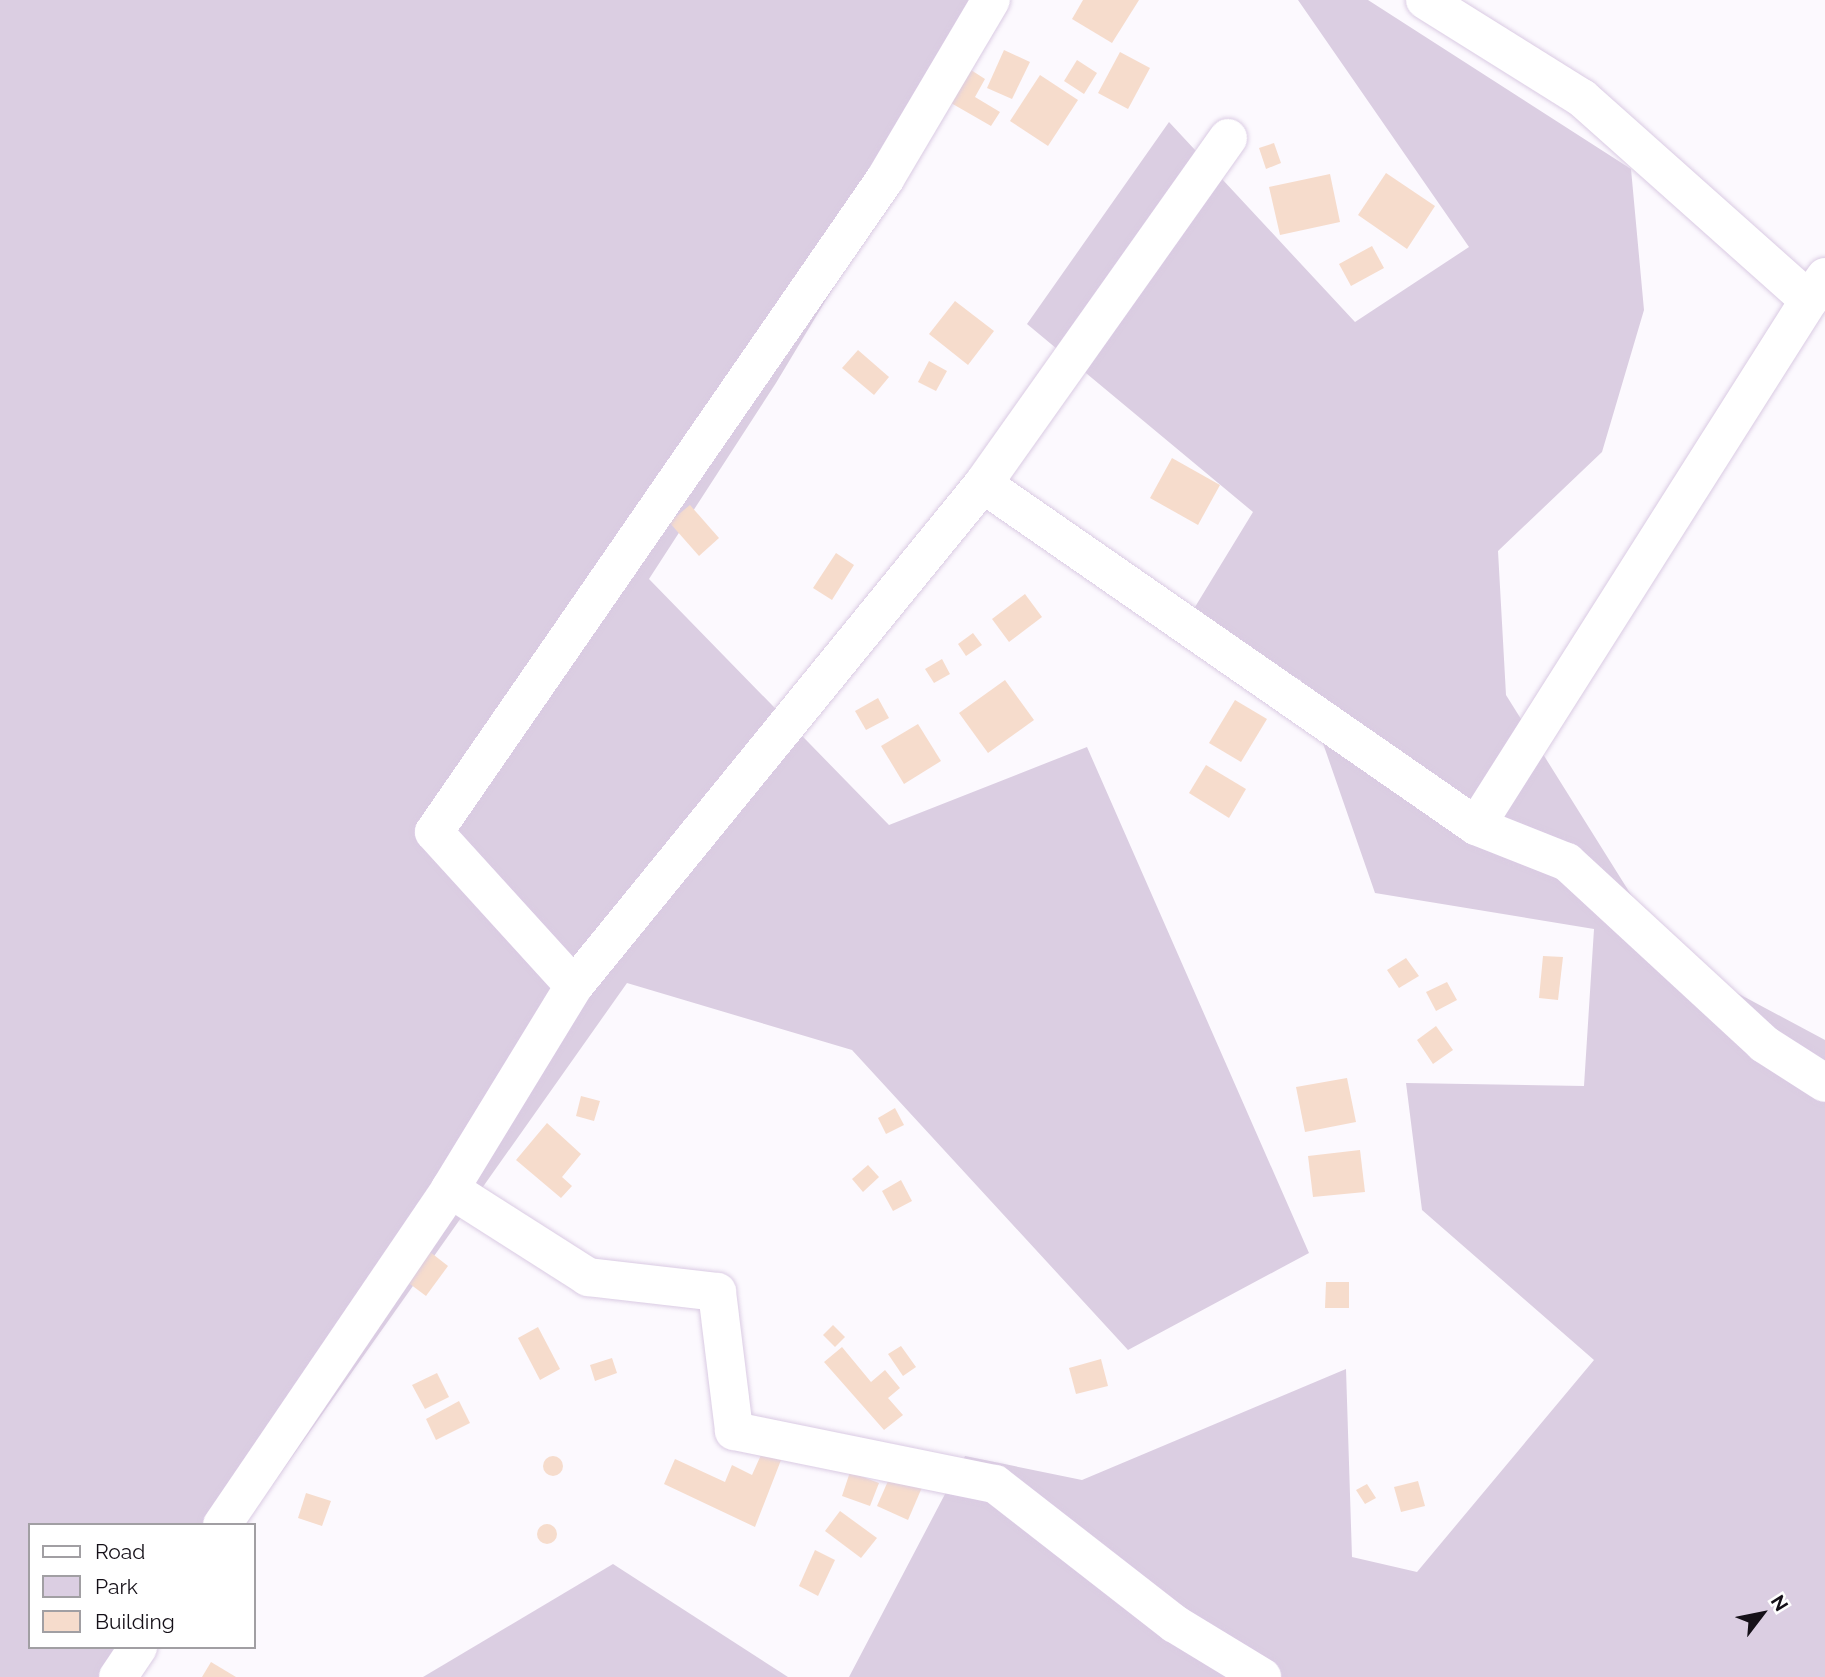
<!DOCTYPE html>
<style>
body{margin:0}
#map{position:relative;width:1825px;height:1677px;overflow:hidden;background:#fcf9fe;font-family:Raleway,sans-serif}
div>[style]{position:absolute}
.green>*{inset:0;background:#dbcee2}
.building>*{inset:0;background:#f6dccc}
.round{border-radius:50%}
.roads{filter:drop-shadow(0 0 2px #dacbe3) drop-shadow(0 0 2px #dacbe3)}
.street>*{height:38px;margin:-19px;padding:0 19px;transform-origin:19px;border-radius:19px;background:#fff}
span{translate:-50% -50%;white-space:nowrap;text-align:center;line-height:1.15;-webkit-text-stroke:7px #fff;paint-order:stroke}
.legend{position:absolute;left:28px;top:1523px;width:228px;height:126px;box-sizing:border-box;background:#fff;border:2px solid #a19fa3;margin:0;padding:9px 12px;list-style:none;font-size:21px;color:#151018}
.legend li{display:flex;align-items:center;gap:14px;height:35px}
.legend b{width:35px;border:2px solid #a19fa3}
.north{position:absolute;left:1727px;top:1579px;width:70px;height:70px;-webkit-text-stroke:5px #fff;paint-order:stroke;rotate:58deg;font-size:19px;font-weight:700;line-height:28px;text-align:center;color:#151018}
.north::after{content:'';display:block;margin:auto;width:24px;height:32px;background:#151018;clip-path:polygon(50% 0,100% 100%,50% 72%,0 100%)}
</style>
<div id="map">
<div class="green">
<div style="clip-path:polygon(0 0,1006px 0,776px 383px,649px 579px,889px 825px,1087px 747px,1309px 1253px,1128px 1350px,852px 1050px,627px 983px,244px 1525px,30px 1525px,30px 1647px,157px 1647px,136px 1677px,0 1677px)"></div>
<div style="clip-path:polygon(1298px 0,1368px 0,1631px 169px,1644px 310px,1602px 452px,1498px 551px,1506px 695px,1670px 957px,1825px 1040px,1825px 1677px,849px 1677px,965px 1456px,1082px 1480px,1346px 1369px,1352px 1557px,1417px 1572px,1594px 1360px,1422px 1210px,1406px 1083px,1584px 1086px,1594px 929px,1375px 893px,1301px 680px,1184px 625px,1253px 512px,1027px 324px,1169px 122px,1355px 322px,1469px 247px)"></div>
<div style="clip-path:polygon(613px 1564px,788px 1677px,423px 1677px)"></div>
</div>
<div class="building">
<div style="clip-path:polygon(1083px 0,1139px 0,1112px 43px,1072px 19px)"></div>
<div style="clip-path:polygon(1004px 50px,1030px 62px,1012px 99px,987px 88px)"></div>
<div style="clip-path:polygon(1120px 52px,1150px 68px,1128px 109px,1098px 93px)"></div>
<div style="clip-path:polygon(1077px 60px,1097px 73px,1084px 94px,1064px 81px)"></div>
<div style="clip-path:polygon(971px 70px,985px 79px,975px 97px,1000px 112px,991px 126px,951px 103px)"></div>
<div style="clip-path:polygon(1040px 75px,1078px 100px,1048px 146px,1010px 121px)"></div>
<div style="clip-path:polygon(1274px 143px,1281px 163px,1266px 169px,1259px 148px)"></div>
<div style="clip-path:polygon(1386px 173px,1435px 206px,1407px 249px,1358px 215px)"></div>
<div style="clip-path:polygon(1330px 174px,1340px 222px,1280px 235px,1269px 187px)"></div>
<div style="clip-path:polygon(1372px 246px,1384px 268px,1351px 286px,1339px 264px)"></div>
<div style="clip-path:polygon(955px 301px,994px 331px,968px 365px,929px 334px)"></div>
<div style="clip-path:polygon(858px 350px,889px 377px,874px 395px,842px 368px)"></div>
<div style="clip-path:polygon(929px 361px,947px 371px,936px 391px,918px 382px)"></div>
<div style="clip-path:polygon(1172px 458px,1220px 485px,1198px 525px,1150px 498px)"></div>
<div style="clip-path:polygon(690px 505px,719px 538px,699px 556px,669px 522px)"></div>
<div style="clip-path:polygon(836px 553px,854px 565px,832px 600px,813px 588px)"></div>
<div style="clip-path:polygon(1025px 594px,1042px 617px,1009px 642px,992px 619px)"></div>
<div style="clip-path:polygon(973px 633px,982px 645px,966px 656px,958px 644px)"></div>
<div style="clip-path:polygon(942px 659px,950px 674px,934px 683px,925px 669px)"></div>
<div style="clip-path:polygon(1005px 680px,1034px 720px,988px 753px,959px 713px)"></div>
<div style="clip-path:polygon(878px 698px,889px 718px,866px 730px,855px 711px)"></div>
<div style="clip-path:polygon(1235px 700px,1267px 719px,1241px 762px,1209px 743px)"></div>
<div style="clip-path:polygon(918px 724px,941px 761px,904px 784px,881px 746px)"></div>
<div style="clip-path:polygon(1206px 765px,1246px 789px,1229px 818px,1189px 793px)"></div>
<div style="clip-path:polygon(1543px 956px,1563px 957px,1558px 1000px,1539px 998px)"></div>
<div style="clip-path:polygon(1406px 958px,1419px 976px,1399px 988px,1387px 970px)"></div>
<div style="clip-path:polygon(1447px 982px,1457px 1000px,1436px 1011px,1426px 992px)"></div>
<div style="clip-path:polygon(1436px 1026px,1453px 1050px,1433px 1064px,1417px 1040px)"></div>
<div style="clip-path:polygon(1347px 1078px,1356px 1122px,1305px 1132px,1296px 1087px)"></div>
<div style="clip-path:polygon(581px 1096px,600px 1101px,594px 1121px,576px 1116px)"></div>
<div style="clip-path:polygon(895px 1108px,904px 1125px,886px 1134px,878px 1118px)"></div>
<div style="clip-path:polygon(547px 1123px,581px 1154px,562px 1177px,572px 1186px,561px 1198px,516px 1160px)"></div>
<div style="clip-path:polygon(1360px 1150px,1365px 1192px,1313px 1197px,1308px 1156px)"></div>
<div style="clip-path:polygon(868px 1165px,879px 1177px,863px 1192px,852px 1179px)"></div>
<div style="clip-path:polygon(901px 1180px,912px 1201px,893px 1211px,882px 1191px)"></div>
<div style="clip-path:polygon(425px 1248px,448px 1266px,426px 1296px,402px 1278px)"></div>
<div style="clip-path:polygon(1326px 1282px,1349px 1282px,1349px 1308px,1325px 1308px)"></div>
<div style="clip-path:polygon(833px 1325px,845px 1337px,835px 1347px,823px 1335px)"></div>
<div style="clip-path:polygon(538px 1327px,560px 1369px,540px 1380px,518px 1338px)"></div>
<div style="clip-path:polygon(901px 1346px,916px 1367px,903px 1376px,888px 1354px)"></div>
<div style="clip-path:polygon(842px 1347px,871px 1382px,885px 1370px,900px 1388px,888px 1398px,903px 1415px,884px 1430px,824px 1362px)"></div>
<div style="clip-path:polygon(612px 1358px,617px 1373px,595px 1381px,590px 1365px)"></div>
<div style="clip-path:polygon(1101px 1359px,1108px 1386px,1076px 1394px,1069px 1368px)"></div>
<div style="clip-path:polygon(437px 1373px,449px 1397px,425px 1409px,412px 1385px)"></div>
<div style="clip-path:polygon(459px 1401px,470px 1423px,436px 1440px,426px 1419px)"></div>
<div style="clip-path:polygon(765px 1446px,783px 1455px,755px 1527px,664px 1484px,675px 1459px,725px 1482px,732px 1465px,752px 1475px)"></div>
<div class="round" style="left:543px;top:1456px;width:20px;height:20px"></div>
<div style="clip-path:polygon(850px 1472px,879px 1483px,870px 1506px,842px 1496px)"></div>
<div style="clip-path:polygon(892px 1472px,923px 1485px,908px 1520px,877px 1506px)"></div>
<div style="clip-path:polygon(1418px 1481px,1425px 1506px,1401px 1512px,1394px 1487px)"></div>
<div style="clip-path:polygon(1367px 1484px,1376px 1498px,1365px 1504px,1356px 1490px)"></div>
<div style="clip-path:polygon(306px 1493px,331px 1501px,322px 1526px,298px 1518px)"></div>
<div style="clip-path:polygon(840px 1511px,877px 1538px,861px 1558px,825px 1531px)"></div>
<div class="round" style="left:537px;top:1524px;width:20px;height:20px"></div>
<div style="clip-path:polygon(815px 1550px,835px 1560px,818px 1596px,799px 1586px)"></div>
<div style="clip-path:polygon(211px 1662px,236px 1677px,202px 1677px)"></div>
</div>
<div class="roads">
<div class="street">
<div style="left:1425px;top:0;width:185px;rotate:32deg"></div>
<div style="left:1582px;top:98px;width:304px;rotate:41.7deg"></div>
<div style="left:1809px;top:300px;width:28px;rotate:-55deg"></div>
<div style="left:1228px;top:138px;width:424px;rotate:125.3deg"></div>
<div style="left:983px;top:484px;width:600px;rotate:34.75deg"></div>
<div style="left:1476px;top:826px;width:623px;rotate:-57.66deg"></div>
<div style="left:1476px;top:826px;width:98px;rotate:21.6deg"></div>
<div style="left:1567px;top:862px;width:268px;rotate:42.7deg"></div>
<div style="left:1764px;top:1044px;width:72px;rotate:32.6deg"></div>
<div style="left:574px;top:986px;width:648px;rotate:-50.83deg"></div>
<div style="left:450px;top:1189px;width:164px;rotate:32.5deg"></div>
<div style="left:588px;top:1277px;width:130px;rotate:6.6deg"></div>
<div style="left:717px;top:1292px;width:140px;rotate:83deg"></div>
<div style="left:734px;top:1431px;width:266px;rotate:11.5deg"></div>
<div style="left:995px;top:1484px;width:228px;rotate:37.9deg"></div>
<div style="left:1175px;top:1624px;width:102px;rotate:31.3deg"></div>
<div style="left:222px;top:1525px;width:406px;rotate:-55.8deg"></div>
<div style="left:450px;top:1189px;width:238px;rotate:-58.6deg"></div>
<div style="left:574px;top:986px;width:208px;rotate:-132.3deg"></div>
<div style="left:434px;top:832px;width:794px;rotate:-55.37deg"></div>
<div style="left:885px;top:179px;width:208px;rotate:-59.4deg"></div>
<div style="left:118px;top:1677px;width:36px;rotate:-56deg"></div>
</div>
</div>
<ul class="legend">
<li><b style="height:9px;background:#fff"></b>Road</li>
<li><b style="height:19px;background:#dbcee2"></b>Park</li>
<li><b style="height:19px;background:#f6dccc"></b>Building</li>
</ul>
<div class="north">N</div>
</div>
